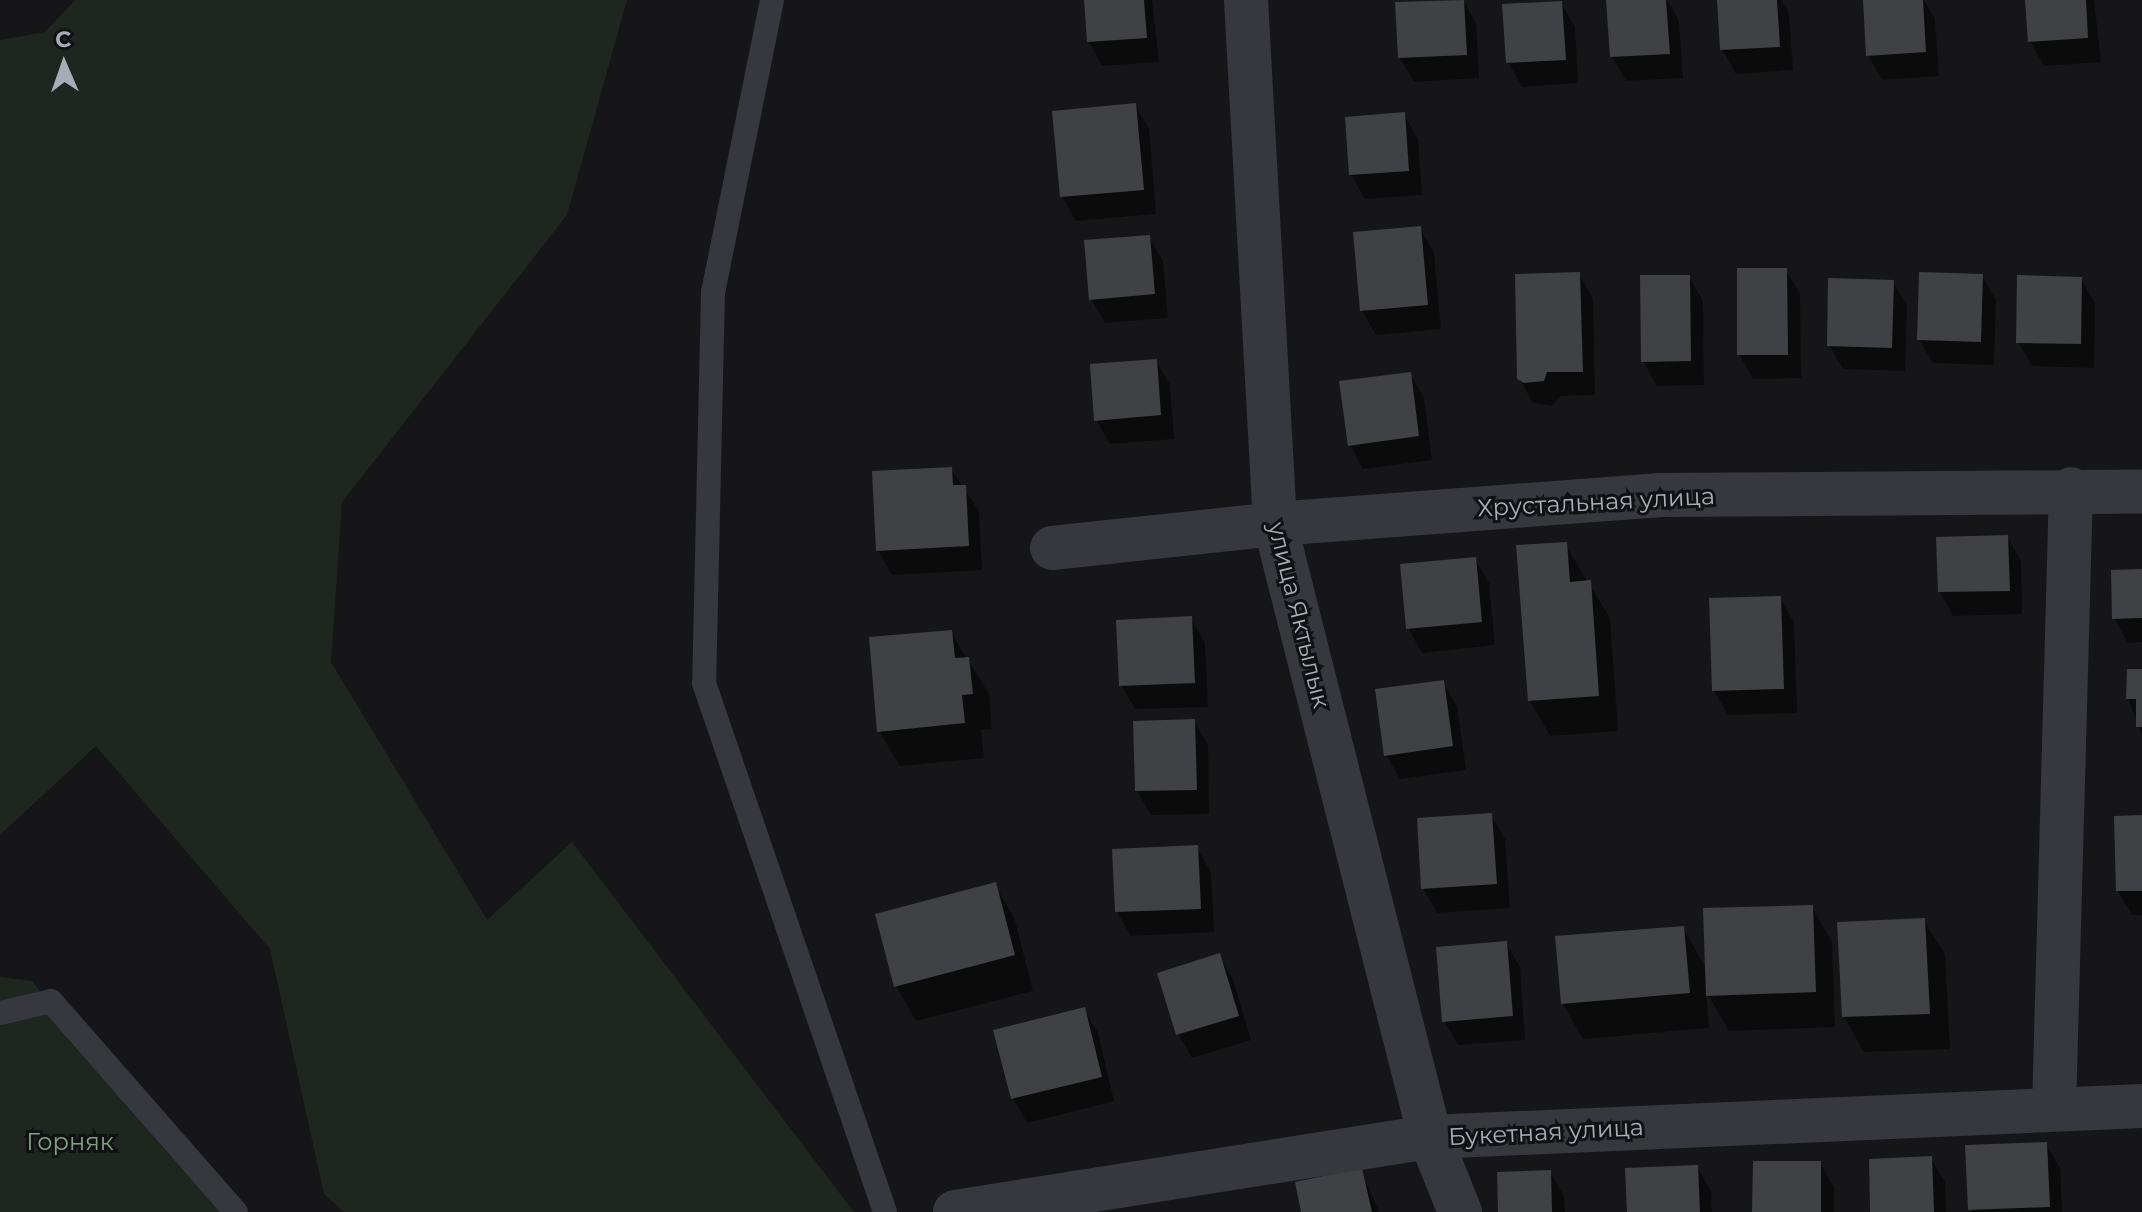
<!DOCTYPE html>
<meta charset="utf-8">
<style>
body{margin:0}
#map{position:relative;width:2142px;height:1212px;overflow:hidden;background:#161618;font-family:Montserrat,sans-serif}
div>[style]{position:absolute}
.green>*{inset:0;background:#1e261f}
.shadow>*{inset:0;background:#0007}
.building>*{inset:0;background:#404145}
.lane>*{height:24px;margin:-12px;padding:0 12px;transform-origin:12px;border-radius:12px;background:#37383d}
.street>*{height:44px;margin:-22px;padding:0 22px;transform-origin:22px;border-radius:22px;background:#37383d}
span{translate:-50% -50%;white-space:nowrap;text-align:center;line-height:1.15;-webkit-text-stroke:6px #111113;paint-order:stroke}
.street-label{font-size:24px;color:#a8acb8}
.park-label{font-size:24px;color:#7fa283}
.north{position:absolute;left:24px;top:24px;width:80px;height:80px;-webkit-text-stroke:6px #111113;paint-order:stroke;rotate:358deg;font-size:22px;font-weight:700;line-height:32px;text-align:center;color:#a8acb8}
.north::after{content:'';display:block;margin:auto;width:28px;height:36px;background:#a8acb8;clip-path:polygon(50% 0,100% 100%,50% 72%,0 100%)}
</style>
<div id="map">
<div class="green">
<div style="clip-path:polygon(75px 0,627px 0,567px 215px,342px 502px,331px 662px,487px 920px,572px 842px,854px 1212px,344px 1212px,324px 1194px,270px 949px,96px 746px,0 835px,0 40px,45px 32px)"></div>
<div style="clip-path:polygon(0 977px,32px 981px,163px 1148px,221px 1212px,0 1212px)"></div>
</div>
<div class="shadow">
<div style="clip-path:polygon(1086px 0,1152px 0,1159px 62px,1102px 66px,1089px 42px)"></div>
<div style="clip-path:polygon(1463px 0,1476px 24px,1479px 78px,1414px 82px,1400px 58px,1397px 4px)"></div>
<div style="clip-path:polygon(1608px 0,1667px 0,1679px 21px,1683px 78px,1626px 81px,1612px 57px)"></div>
<div style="clip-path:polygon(1719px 0,1781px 0,1789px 14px,1793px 70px,1736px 74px,1722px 49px)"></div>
<div style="clip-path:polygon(1865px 0,1924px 0,1935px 19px,1939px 76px,1882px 80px,1868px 55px)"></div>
<div style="clip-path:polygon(2027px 0,2094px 0,2101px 62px,2044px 66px,2030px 41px)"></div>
<div style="clip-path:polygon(1561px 3px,1575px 27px,1578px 83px,1522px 87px,1508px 62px)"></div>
<div style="clip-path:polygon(1135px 105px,1149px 129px,1156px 214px,1076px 221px,1062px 197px)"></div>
<div style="clip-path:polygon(1404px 114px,1418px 139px,1422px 195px,1365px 199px,1351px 175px,1347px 118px)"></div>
<div style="clip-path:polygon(1420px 229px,1434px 253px,1441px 329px,1376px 335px,1362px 311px)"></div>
<div style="clip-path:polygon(1149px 237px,1163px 261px,1168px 318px,1105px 323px,1091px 299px)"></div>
<div style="clip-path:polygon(1786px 270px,1800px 294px,1801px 378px,1753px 379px,1739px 354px)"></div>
<div style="clip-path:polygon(1579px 274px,1593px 299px,1595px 395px,1561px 396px,1552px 406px,1533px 403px,1519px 378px)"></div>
<div style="clip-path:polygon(1982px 276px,1996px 300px,1994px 365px,1933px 363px,1919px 339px)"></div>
<div style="clip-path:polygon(1689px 277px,1703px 301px,1704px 385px,1657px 386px,1643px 361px)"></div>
<div style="clip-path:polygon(2081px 279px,2095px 303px,2094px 368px,2032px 366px,2018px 342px)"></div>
<div style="clip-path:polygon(1893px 282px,1907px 306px,1905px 371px,1843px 369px,1829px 345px)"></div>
<div style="clip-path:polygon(1156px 361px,1170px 385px,1174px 439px,1110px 444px,1096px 420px)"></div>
<div style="clip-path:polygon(1410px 374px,1424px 398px,1432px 460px,1363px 469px,1350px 445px)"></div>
<div style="clip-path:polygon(951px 469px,979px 511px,982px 570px,892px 575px,878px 550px)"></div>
<div style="clip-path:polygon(2007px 537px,2021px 561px,2022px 614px,1953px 616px,1940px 592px)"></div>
<div style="clip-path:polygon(1565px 544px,1610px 618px,1618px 731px,1550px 736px,1530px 701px)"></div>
<div style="clip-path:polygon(1475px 559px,1489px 583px,1495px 645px,1422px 653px,1408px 628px)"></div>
<div style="clip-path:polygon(2142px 571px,2142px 642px,2128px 643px,2114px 618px)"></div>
<div style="clip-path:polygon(1780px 598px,1794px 622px,1797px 713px,1728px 715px,1714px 691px)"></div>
<div style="clip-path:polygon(1191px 618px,1205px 643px,1208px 707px,1135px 709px,1121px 685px)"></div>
<div style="clip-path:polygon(951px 632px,989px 694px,992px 729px,981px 730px,984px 758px,900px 766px,879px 731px)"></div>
<div style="clip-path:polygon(2142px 671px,2142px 734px,2128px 699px)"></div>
<div style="clip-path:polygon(1443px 682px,1457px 706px,1466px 770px,1400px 779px,1386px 755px)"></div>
<div style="clip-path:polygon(1194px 721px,1208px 745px,1209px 814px,1151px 815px,1137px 791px)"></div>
<div style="clip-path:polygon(1491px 815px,1505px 839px,1510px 908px,1437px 913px,1423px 888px)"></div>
<div style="clip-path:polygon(2142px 817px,2142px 915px,2132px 915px,2118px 891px)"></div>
<div style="clip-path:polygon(1197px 848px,1211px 872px,1214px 932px,1131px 936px,1117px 912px)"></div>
<div style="clip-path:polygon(995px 885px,1015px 920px,1033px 991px,916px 1021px,896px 986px)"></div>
<div style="clip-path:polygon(1812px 907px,1832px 942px,1835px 1027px,1729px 1031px,1706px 991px,1709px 1028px,1583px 1039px,1563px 1004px,1683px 928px,1707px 970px)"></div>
<div style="clip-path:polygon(1924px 920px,1945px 955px,1950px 1049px,1864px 1052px,1844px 1017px)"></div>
<div style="clip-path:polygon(1506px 943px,1520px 967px,1525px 1040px,1458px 1045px,1444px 1021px)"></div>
<div style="clip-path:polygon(1219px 955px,1233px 980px,1251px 1040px,1192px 1058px,1178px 1034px)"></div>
<div style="clip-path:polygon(1084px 1009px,1098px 1033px,1114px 1101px,1027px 1123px,1013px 1098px)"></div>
<div style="clip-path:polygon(2046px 1144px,2060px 1168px,2062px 1212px,1971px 1212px)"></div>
<div style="clip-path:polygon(1931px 1158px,1945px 1182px,1946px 1212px,1872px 1212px)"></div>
<div style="clip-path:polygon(1820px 1163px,1834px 1187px,1834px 1212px,1754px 1212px)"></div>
<div style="clip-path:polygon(1697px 1167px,1711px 1191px,1712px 1212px,1629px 1212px)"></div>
<div style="clip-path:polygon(1361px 1170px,1379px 1212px,1303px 1212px)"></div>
<div style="clip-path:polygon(1550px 1172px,1564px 1196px,1565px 1212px,1500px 1212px)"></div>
</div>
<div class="building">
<div style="clip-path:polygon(1084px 0,1144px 0,1147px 38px,1087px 42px)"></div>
<div style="clip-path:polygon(1464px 0,1467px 55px,1398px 58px,1395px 2px)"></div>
<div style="clip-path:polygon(1606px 0,1666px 0,1670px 54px,1610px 57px)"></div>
<div style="clip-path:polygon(1717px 0,1777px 0,1780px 47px,1720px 50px)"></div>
<div style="clip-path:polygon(1863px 0,1923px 0,1926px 52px,1866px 56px)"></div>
<div style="clip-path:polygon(2025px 0,2086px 0,2088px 38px,2028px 42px)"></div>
<div style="clip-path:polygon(1562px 1px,1566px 60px,1506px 63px,1502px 4px)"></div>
<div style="clip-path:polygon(1136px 103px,1144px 190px,1060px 197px,1052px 111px)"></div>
<div style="clip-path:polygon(1405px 112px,1409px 171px,1349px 175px,1345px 117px)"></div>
<div style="clip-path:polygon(1421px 226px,1428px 305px,1360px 311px,1353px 232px)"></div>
<div style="clip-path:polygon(1150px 235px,1155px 294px,1089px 300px,1084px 240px)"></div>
<div style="clip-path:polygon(1737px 268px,1787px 268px,1788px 355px,1737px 355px)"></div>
<div style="clip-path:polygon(1580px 272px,1583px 372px,1547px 372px,1544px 381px,1524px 383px,1517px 379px,1515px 274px)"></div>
<div style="clip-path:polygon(1919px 272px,1983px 274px,1981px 342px,1917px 340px)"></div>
<div style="clip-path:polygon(1640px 275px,1690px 275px,1691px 361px,1641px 362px)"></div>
<div style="clip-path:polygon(2017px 275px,2082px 277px,2081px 344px,2016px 343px)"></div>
<div style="clip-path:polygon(1828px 278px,1894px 280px,1892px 348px,1827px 346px)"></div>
<div style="clip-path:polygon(1157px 359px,1161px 415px,1094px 421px,1090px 364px)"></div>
<div style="clip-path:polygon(1411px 372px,1419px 436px,1348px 446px,1339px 381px)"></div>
<div style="clip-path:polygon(952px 467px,953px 485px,966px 485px,969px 546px,876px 551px,872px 471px)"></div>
<div style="clip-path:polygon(2008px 535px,2010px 591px,1938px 592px,1936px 537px)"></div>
<div style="clip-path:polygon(1567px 542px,1570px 582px,1591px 580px,1599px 696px,1528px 701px,1516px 545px)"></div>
<div style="clip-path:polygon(1476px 557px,1482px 622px,1406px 629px,1400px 564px)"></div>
<div style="clip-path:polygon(2142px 569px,2142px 618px,2112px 619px,2111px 570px)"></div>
<div style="clip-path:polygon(1781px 596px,1784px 689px,1712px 691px,1709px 598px)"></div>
<div style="clip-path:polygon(1192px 616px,1195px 683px,1119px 686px,1116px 620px)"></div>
<div style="clip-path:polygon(952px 630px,955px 658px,969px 657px,973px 694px,962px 695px,965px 723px,877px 732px,869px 637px)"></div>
<div style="clip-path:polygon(2127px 669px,2142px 669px,2142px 727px,2136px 727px,2136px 699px,2126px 699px)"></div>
<div style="clip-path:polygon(1444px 680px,1453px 746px,1384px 756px,1375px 689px)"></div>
<div style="clip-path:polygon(1195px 719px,1197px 790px,1135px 791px,1133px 721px)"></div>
<div style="clip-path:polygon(1492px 813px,1497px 884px,1421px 889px,1417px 818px)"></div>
<div style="clip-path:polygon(2142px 815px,2142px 891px,2116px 891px,2114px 816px)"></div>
<div style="clip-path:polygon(1198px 845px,1201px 909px,1115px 912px,1112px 849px)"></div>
<div style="clip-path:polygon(996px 882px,1015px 955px,894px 987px,875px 914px)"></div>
<div style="clip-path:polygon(1813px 905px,1816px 992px,1706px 996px,1703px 908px)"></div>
<div style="clip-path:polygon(1925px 918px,1930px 1014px,1842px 1017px,1837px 922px)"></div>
<div style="clip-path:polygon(1684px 926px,1690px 993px,1561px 1004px,1555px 936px)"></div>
<div style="clip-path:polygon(1507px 941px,1513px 1016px,1442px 1022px,1436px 947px)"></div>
<div style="clip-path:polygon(1220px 953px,1239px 1016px,1176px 1035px,1157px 973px)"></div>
<div style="clip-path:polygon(1085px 1007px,1102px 1077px,1011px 1099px,993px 1030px)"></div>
<div style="clip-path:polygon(2047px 1142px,2050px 1207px,1968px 1210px,1965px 1145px)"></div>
<div style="clip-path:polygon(1932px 1156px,1934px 1212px,1870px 1212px,1869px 1159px)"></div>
<div style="clip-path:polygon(1753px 1161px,1821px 1161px,1821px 1212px,1752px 1212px)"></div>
<div style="clip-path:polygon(1698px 1165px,1700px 1212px,1627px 1212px,1625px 1168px)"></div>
<div style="clip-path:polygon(1362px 1168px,1372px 1212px,1301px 1212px,1295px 1182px)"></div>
<div style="clip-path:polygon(1551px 1170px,1552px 1212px,1498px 1212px,1497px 1172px)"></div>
</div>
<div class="lane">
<div style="left:772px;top:0;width:298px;rotate:101.4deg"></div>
<div style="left:713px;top:292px;width:391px;rotate:91.3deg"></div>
<div style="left:704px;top:683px;width:559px;rotate:71.11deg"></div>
<div style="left:0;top:1013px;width:52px;rotate:-13.2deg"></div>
<div style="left:51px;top:1001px;width:281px;rotate:48.8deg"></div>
</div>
<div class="street">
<div style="left:1246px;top:0;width:525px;rotate:86.83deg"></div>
<div style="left:1275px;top:524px;width:632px;rotate:75.81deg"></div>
<div style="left:1430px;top:1137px;width:81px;rotate:68.2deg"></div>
<div style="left:1052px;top:548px;width:224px;rotate:-6.1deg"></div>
<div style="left:1275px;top:524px;width:384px;rotate:-4.3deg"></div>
<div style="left:1658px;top:495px;width:484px;rotate:-0.4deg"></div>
<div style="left:2054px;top:1109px;width:620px;rotate:-88.43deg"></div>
<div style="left:955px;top:1212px;width:481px;rotate:-9deg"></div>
<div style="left:1430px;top:1137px;width:713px;rotate:-2.49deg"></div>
</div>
<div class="street-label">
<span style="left:1596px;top:502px;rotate:-3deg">Хрустальная улица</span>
<span style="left:1299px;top:615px;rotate:76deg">улица Яктылык</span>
<span style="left:1546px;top:1132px;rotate:-3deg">Букетная улица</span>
</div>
<div class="park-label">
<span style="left:70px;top:1142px">Горняк</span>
</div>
<div class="north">С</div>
</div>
